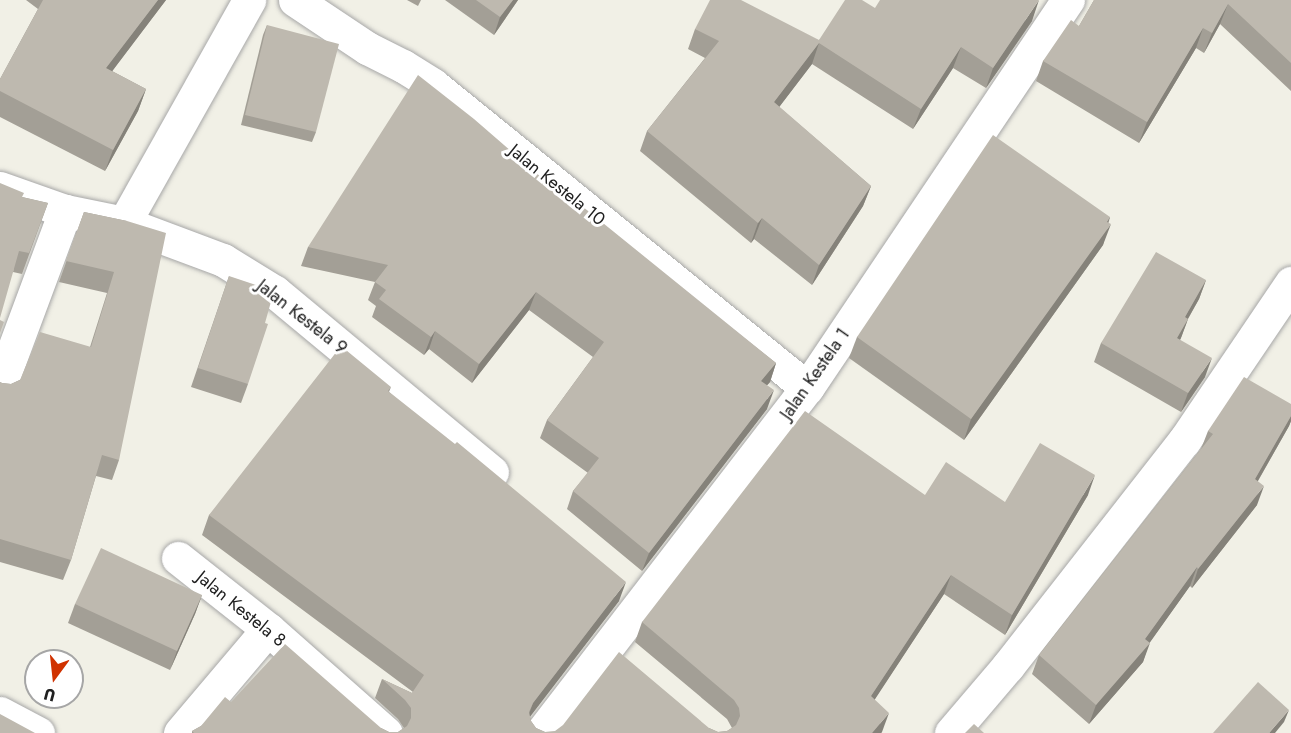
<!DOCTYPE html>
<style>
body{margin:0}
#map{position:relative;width:1291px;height:733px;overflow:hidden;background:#f1f0e6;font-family:Jost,sans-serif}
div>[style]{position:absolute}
.roads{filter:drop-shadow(0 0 2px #a7a7a7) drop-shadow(0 0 2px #a7a7a7)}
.minor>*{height:33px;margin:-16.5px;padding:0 16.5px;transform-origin:16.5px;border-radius:16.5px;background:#fff}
.wall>*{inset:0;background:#a39f96}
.shaded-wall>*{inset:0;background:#85827a}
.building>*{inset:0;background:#beb9af}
span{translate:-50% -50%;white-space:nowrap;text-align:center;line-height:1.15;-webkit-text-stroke:6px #fff;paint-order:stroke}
.street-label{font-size:18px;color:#202020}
.north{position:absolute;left:24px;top:649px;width:60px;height:60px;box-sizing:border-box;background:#fff;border:2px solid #a6a6a6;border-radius:50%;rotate:195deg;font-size:16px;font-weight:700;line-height:24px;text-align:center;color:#202020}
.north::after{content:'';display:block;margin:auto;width:21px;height:27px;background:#d03200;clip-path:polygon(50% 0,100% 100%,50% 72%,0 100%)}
</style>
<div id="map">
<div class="roads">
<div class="minor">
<div style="left:295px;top:0;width:87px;rotate:33.7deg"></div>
<div style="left:367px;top:48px;width:40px;rotate:26.6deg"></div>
<div style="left:403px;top:66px;width:36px;rotate:32deg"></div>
<div style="left:433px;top:85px;width:481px;rotate:39deg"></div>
<div style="left:0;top:188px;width:69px;rotate:19.5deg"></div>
<div style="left:65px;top:211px;width:60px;rotate:11.5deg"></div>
<div style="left:124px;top:223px;width:106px;rotate:20.5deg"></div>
<div style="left:223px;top:260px;width:61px;rotate:31.6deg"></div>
<div style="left:275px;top:292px;width:282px;rotate:39.7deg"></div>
<div style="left:124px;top:223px;width:256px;rotate:-60.7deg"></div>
<div style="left:0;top:386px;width:187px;rotate:-69.6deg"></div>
<div style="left:178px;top:558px;width:115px;rotate:38.3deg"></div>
<div style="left:268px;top:629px;width:157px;rotate:41.4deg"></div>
<div style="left:0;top:713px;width:43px;rotate:27.8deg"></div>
<div style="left:180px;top:733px;width:136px;rotate:-49.8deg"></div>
<div style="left:541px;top:733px;width:436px;rotate:-52.4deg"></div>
<div style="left:807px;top:388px;width:468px;rotate:-56.1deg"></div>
<div style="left:951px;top:733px;width:88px;rotate:-49.6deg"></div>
<div style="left:1008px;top:666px;width:286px;rotate:-52deg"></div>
<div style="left:1184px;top:441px;width:191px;rotate:-55.9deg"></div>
</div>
</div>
<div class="wall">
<div style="clip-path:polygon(26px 0,166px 0,112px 71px,146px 89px,138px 111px,105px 171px,0 117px,0 79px,38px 9px)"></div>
<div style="clip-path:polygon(407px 0,421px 0,418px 6px)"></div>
<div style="clip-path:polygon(445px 0,518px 0,494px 35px)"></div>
<div style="clip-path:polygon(1094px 0,1291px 0,1291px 91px,1220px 24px,1204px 53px,1196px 48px,1139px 143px,1036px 81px,1043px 61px,1079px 26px)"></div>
<div style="clip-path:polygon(875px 8px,1032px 21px,986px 88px,953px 68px,913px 129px,812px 64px,779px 107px,871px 186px,863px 206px,812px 285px,754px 239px,751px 243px,640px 151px,647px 131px,705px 58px,688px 49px,695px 29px,819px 40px)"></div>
<div style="clip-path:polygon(267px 25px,316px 132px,312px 142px,241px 125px,263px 35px)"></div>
<div style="clip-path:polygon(549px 184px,776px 363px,770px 382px,767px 385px,767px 409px,642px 571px,567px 509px,573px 491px,588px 473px,540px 438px,547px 420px,593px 357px,529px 310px,472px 383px,429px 349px,424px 355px,372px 317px,376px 306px,368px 300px,375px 282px,301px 266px,308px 247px)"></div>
<div style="clip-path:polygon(22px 197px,48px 203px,22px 274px,13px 272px)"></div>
<div style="clip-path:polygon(84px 212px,127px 221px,119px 460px,112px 480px,96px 476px,71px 560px,63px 580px,0 562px,0 382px,2px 383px,11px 384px,90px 347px,107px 293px,59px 282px)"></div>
<div style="clip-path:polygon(1110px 217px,1103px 245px,964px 440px,849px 358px,857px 337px)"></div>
<div style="clip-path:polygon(229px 276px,248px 384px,241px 403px,191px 387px)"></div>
<div style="clip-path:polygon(1206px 280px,1199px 299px,1188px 319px,1180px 340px,1205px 377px,1181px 412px,1094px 362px,1101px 343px)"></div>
<div style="clip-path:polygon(391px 387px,389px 392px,619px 601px,530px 716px,531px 721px,536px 728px,545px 732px,709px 728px,718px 732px,727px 731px,732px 728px,727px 719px,635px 642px,642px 622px,925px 495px,1005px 502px,1088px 495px,1005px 635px,944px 594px,874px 700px,882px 732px,881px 733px,192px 733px,192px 731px,201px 726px,231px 702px,381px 728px,389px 732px,398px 732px,404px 728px,398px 719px,375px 698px,382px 679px,412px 693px,413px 692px,202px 535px,209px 515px)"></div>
<div style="clip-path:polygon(1291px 404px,1291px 421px,1289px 426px,1258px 481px,1257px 505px,1192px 588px,1190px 586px,1149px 643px,1143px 662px,1089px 724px,1032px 674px,1039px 655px,1201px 449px,1208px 431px)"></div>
<div style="clip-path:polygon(202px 595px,195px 614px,170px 670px,68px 623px,75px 604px)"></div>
</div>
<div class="shaded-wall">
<div style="clip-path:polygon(158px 0,166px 0,98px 90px,106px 68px)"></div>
<div style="clip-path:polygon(513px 0,518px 0,494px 35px,500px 17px)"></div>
<div style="clip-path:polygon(1039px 0,1032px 21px,986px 88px,993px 68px)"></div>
<div style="clip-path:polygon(1228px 4px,1220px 24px,1204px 53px,1212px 33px)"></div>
<div style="clip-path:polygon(1203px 28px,1196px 48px,1139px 143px,1147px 122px)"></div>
<div style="clip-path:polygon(819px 43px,812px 64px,767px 123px,774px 102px)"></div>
<div style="clip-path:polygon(961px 47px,953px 68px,913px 129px,921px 109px)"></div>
<div style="clip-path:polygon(146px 89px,138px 111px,105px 171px,113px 150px)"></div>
<div style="clip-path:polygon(871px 186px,863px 206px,812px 285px,819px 265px)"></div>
<div style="clip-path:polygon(1110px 217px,1104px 233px,1111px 224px,1103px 245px,964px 440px,971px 419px)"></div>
<div style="clip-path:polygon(762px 218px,754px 239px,751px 243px,758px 223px)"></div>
<div style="clip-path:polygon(1206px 280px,1199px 299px,1178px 336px,1185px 317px)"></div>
<div style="clip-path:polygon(536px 292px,529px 310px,472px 383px,479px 364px)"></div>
<div style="clip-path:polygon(1188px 319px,1181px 338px,1170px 357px,1177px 338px)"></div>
<div style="clip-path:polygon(435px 331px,429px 349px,424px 355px,431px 337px)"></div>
<div style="clip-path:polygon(1212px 358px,1205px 377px,1181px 412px,1188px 393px)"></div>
<div style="clip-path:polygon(776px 363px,770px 382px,754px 400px,761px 381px)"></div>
<div style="clip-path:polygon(774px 390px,767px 409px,642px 571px,649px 553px)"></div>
<div style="clip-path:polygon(1291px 416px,1291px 421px,1289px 426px,1248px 498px,1255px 479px)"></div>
<div style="clip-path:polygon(1095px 475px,1088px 495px,1005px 635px,1012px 615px)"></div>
<div style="clip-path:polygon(1264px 486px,1257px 505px,1192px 588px,1198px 569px)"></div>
<div style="clip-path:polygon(1197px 567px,1190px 586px,1146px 648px,1150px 643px,1143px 662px,1089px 724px,1096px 705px,1145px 639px)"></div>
<div style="clip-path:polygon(951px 575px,944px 594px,864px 716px,871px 696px)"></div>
<div style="clip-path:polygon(626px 582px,619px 601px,526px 722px,533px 703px)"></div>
<div style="clip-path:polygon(202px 595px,195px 614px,170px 670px,177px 651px)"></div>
<div style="clip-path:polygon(1289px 710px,1284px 722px,1275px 733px,1269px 733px)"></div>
<div style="clip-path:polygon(889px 713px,882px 732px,881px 733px,872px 733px)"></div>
</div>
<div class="building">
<div style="clip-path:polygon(43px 0,158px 0,106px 68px,146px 89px,113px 150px,0 91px,0 79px)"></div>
<div style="clip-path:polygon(476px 0,513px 0,500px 17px)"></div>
<div style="clip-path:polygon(710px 0,741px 0,819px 40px,845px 0,862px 0,875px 8px,880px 0,1039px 0,993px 68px,961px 47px,921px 109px,819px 43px,774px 102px,871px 186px,819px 265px,762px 218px,758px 223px,647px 131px,719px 41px,695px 29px)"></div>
<div style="clip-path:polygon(1094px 0,1291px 0,1291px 63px,1228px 4px,1212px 33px,1203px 28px,1147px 122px,1043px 61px,1071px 20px,1079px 26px)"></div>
<div style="clip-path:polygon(267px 25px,339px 44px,316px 132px,245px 115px)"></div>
<div style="clip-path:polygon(418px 75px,474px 119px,549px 184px,551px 181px,776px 363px,761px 381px,774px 390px,649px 553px,573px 491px,599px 458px,547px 420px,604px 342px,536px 292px,479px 364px,435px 331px,431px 337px,379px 299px,386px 290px,375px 282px,388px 265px,308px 247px)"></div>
<div style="clip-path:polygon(993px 135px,1110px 217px,1107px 222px,1111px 224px,971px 419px,857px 337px)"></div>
<div style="clip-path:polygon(0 183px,24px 193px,22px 197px,48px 203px,29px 253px,19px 251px,0 318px)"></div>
<div style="clip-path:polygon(84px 212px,127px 221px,166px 233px,119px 460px,102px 455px,71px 560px,0 539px,0 382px,2px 383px,11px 384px,20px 380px,40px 332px,91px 347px,114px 272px,66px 261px)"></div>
<div style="clip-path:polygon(1156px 252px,1206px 280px,1185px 317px,1188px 319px,1177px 338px,1212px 358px,1188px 393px,1101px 343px)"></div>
<div style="clip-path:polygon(229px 276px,274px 291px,265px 323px,268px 324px,248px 384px,198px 368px)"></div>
<div style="clip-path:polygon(0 320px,4px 322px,0 333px)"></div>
<div style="clip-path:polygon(341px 346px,391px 387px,388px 391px,455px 444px,457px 442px,626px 582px,533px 703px,529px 712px,531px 721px,536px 728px,545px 732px,555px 731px,563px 725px,619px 652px,709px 728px,718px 732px,727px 731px,736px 725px,740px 716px,739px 708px,734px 700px,642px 622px,805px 411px,925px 495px,946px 462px,1005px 502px,1040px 443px,1095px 475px,1012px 615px,951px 575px,871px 696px,889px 713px,872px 733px,194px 733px,192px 731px,201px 726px,225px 697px,231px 702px,285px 644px,381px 728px,389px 732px,398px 732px,407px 726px,411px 718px,411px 708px,405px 700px,382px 679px,412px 693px,424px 675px,209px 515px)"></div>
<div style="clip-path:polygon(1244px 377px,1291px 404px,1291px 416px,1255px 479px,1264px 486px,1198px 569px,1197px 567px,1145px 639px,1150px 643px,1096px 705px,1039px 655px,1213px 434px,1208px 431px)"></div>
<div style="clip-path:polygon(101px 548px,202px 595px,177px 651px,75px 604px)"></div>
<div style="clip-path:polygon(1258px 682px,1289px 710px,1269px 733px,1213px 733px)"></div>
<div style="clip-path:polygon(0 714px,35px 733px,43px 733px,0 733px)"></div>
<div style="clip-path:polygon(974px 724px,984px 733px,965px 733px)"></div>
</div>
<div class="street-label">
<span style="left:557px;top:185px;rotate:39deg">Jalan Kestela 10</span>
<span style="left:302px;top:317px;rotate:38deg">Jalan Kestela 9</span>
<span style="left:815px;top:374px;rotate:-55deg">Jalan Kestela 1</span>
<span style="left:241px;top:609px;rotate:39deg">Jalan Kestela 8</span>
</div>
<div class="north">U</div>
</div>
